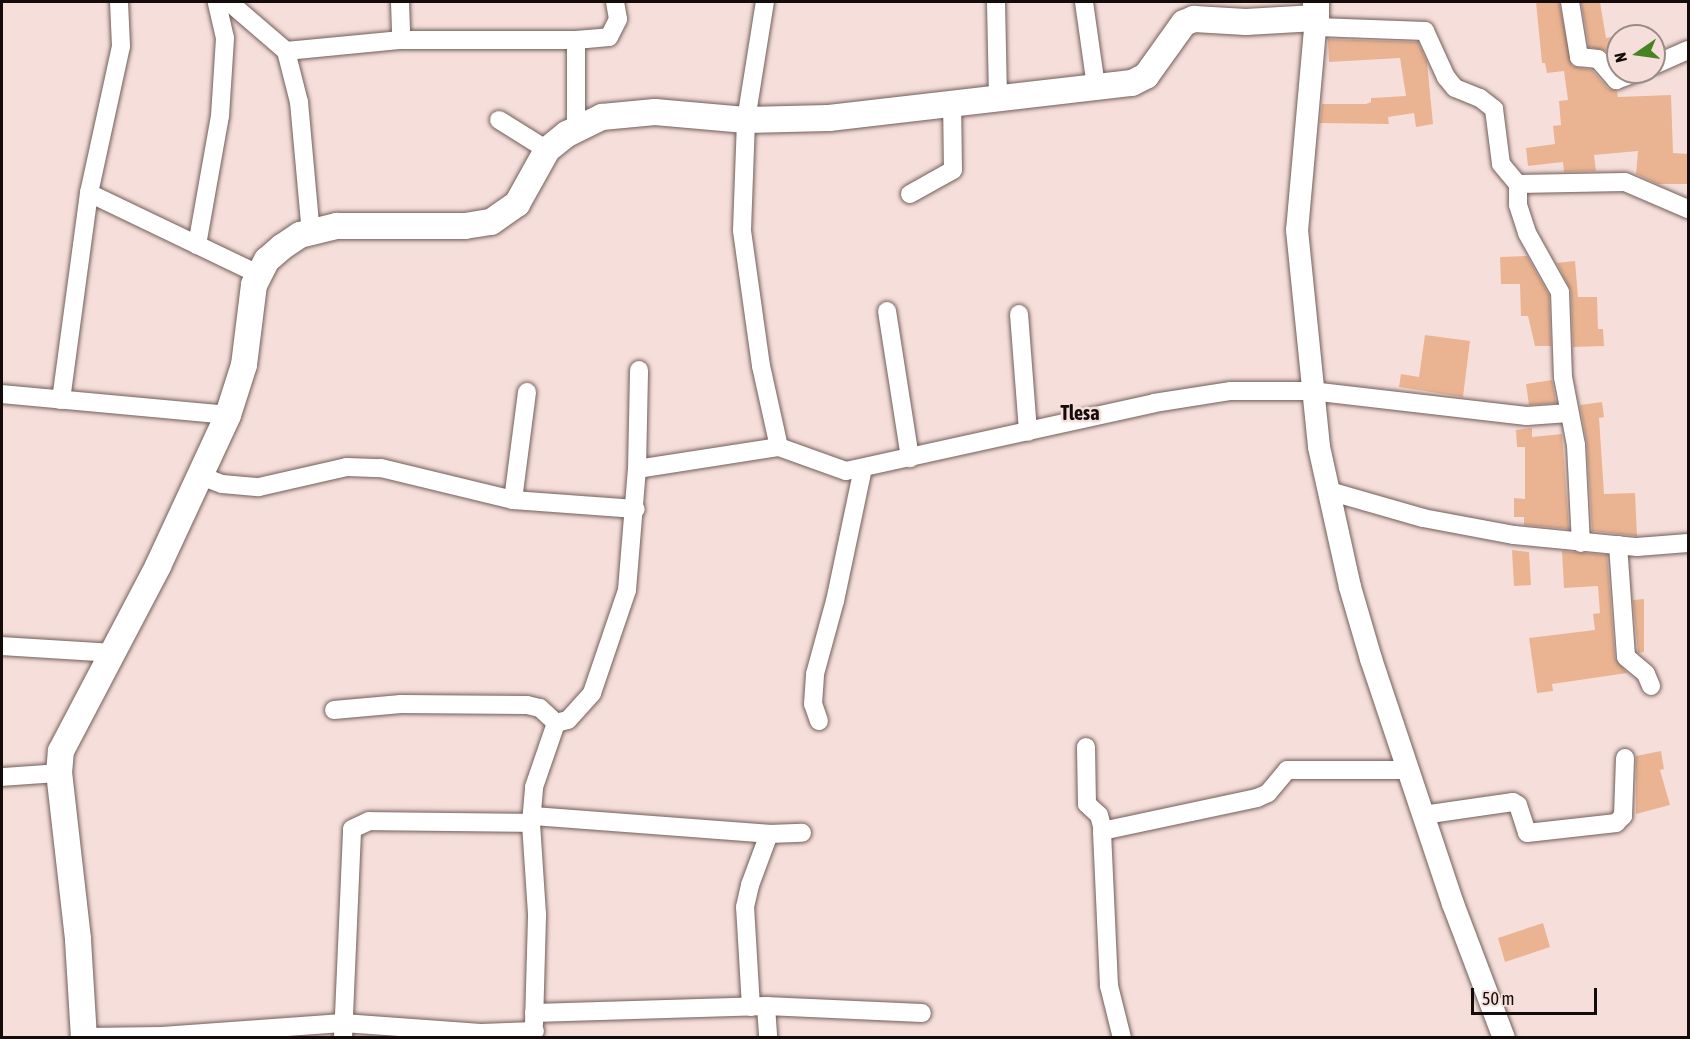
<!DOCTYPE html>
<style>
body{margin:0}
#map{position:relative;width:1690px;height:1039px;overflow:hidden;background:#f6dfda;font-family:"Asap Condensed",sans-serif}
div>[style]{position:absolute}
.building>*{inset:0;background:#eab492}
.roads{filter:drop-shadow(0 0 2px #725e5a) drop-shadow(0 0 2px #725e5a)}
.minor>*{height:18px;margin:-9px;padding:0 9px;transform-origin:9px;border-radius:9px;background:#fff}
.tertiary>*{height:22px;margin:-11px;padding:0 11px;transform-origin:11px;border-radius:11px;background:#fff}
.secondary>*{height:26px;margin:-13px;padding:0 13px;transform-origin:13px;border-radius:13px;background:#fff}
span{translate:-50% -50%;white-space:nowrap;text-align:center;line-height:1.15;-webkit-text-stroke:5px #f6dfda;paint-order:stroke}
.quarter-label{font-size:20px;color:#130c0b;font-weight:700}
.frame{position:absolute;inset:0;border:3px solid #130c0b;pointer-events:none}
.north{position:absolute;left:1606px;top:24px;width:60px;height:60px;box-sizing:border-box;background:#f6dfda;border:2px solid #9b8b87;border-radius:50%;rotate:257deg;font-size:16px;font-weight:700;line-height:24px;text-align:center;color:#130c0b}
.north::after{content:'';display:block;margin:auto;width:21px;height:27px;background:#468423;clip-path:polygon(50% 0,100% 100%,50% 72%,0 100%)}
.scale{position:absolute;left:1471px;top:988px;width:126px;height:27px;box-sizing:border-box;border:3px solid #130c0b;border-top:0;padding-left:8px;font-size:18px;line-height:21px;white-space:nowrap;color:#130c0b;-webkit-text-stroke:4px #f6dfda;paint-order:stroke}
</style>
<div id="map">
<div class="building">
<div style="clip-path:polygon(1536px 2px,1559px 2px,1572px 66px,1592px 70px,1608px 88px,1617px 91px,1618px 97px,1671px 95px,1673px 153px,1689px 154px,1689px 184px,1658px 184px,1636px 174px,1638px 151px,1594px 155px,1596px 171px,1564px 172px,1563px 162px,1528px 166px,1526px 148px,1555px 144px,1553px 126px,1561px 125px,1559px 101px,1568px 100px,1564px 71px,1547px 73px,1545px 63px,1542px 63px)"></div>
<div style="clip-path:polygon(1581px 2px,1600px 2px,1606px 38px,1618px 36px,1618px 65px,1606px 51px,1589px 47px)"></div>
<div style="clip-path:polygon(1328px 39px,1418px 42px,1427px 62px,1433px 124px,1416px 127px,1414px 113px,1388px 117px,1389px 124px,1320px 123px,1322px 104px,1366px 104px,1371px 102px,1371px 98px,1406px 96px,1400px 58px,1329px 62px)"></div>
<div style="clip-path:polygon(1527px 256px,1549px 295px,1551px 346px,1535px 346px,1528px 316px,1521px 316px,1520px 284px,1501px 284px,1500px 257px)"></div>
<div style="clip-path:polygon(1575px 261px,1578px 297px,1597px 297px,1598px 329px,1603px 329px,1604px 346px,1573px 347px,1571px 291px,1557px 263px)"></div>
<div style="clip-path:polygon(1425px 335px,1470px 341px,1463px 397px,1399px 387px,1401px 374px,1419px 377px)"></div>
<div style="clip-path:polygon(1552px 380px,1556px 403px,1529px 405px,1526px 384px)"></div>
<div style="clip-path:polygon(1602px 402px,1604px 417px,1599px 418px,1604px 494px,1635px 493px,1637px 536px,1592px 531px,1587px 444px,1580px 405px)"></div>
<div style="clip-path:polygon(1532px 428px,1532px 437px,1562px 434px,1569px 529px,1524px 525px,1524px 517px,1514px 517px,1514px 498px,1525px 499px,1525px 447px,1517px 447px,1516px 430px)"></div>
<div style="clip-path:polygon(1512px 550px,1529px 552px,1531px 585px,1514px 586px)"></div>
<div style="clip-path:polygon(1562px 551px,1607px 555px,1615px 658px,1627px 673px,1552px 684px,1553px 691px,1537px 693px,1529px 638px,1595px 630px,1593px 614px,1600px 613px,1598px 586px,1564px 588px)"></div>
<div style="clip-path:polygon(1644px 599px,1644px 652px,1638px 653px,1633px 600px)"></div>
<div style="clip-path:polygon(1661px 751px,1664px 769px,1660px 770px,1670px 805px,1636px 814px,1636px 756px)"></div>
<div style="clip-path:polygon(1543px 923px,1550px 947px,1505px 962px,1498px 938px)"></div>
</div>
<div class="roads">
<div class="minor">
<div style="left:229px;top:2px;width:75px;rotate:40.7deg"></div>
<div style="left:286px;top:51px;width:116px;rotate:-5.5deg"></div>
<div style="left:401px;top:40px;width:175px"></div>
<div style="left:576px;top:40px;width:89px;rotate:90deg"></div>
<div style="left:400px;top:2px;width:38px;rotate:88deg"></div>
<div style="left:996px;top:2px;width:94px;rotate:88.8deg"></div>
<div style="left:1084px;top:2px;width:85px;rotate:81.9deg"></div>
<div style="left:1570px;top:2px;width:56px;rotate:80.7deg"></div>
<div style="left:1579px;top:57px;width:19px;rotate:6deg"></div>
<div style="left:1598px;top:59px;width:28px;rotate:49deg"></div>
<div style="left:1616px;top:80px;width:23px;rotate:-20deg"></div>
<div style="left:1317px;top:27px;width:108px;rotate:2.1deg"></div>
<div style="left:1425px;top:31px;width:51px;rotate:65.5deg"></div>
<div style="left:1446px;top:77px;width:14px;rotate:51deg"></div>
<div style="left:1455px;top:88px;width:27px;rotate:22deg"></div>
<div style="left:1480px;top:98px;width:18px;rotate:38deg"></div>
<div style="left:1494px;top:109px;width:55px;rotate:82.7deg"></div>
<div style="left:1501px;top:164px;width:26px;rotate:50deg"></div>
<div style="left:1518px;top:184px;width:107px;rotate:-1.1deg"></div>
<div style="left:1625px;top:182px;width:69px;rotate:23.2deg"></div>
<div style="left:576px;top:40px;width:33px;rotate:-5deg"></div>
<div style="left:609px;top:37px;width:20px;rotate:-63deg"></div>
<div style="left:618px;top:19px;width:17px;rotate:-100deg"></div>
<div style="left:286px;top:51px;width:53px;rotate:75.7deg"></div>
<div style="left:299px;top:102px;width:132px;rotate:84.8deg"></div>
<div style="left:1654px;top:65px;width:37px;rotate:-24deg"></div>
<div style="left:499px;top:120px;width:57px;rotate:32deg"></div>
<div style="left:1518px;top:184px;width:21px;rotate:90deg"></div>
<div style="left:1518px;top:205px;width:29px;rotate:72deg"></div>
<div style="left:1527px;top:233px;width:68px;rotate:60.8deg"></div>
<div style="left:1560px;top:292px;width:85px;rotate:88deg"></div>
<div style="left:1563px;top:377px;width:69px;rotate:79.2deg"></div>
<div style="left:1576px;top:445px;width:98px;rotate:87.1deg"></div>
<div style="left:89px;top:193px;width:187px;rotate:25.6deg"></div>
<div style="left:910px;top:194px;width:49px;rotate:-29.2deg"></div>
<div style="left:953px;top:170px;width:68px;rotate:-90.8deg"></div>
<div style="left:197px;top:245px;width:131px;rotate:-79.9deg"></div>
<div style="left:220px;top:116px;width:78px;rotate:-86.3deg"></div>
<div style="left:225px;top:38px;width:37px;rotate:-103deg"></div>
<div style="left:887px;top:311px;width:149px;rotate:81.1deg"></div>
<div style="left:1019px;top:314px;width:118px;rotate:85.6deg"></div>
<div style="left:2px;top:394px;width:227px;rotate:5.3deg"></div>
<div style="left:61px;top:400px;width:209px;rotate:-82.3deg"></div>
<div style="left:89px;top:193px;width:150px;rotate:-77.7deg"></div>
<div style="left:121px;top:46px;width:44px;rotate:-92.6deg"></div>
<div style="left:779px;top:447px;width:71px;rotate:19.7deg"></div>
<div style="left:846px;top:471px;width:315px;rotate:-12.4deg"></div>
<div style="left:1154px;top:403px;width:78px;rotate:-8.9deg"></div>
<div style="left:1231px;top:391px;width:80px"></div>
<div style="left:1311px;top:391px;width:217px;rotate:6.6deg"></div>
<div style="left:1527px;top:416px;width:42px;rotate:-4.1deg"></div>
<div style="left:637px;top:469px;width:99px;rotate:-88.8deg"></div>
<div style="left:201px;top:476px;width:22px;rotate:21deg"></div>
<div style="left:222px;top:484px;width:37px;rotate:5deg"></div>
<div style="left:259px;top:487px;width:90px;rotate:-12.8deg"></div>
<div style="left:347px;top:467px;width:34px;rotate:2deg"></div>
<div style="left:381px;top:468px;width:136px;rotate:13.6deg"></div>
<div style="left:513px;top:500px;width:123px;rotate:4.2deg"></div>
<div style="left:1329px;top:491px;width:98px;rotate:16deg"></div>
<div style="left:1423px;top:518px;width:93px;rotate:10.6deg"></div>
<div style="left:1514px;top:535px;width:124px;rotate:5.6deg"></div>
<div style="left:1637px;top:547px;width:51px;rotate:-4.5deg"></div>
<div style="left:513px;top:500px;width:109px;rotate:-82.6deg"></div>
<div style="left:1618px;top:545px;width:112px;rotate:85.9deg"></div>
<div style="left:1626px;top:657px;width:26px;rotate:40deg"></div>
<div style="left:1646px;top:674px;width:13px;rotate:67deg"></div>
<div style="left:2px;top:646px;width:111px;rotate:3.6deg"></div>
<div style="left:334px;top:710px;width:67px;rotate:-5.1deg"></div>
<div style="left:401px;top:704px;width:126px;rotate:0.5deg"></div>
<div style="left:527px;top:705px;width:13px;rotate:13deg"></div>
<div style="left:540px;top:708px;width:22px;rotate:43deg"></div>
<div style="left:556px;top:723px;width:12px;rotate:-14deg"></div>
<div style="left:568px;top:720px;width:36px;rotate:-48deg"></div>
<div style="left:592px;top:693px;width:109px;rotate:-71.2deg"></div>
<div style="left:627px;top:590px;width:121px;rotate:-85.3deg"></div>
<div style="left:637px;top:469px;width:144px;rotate:-8.8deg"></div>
<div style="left:779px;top:447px;width:83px;rotate:-102.5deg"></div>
<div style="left:761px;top:366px;width:137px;rotate:-98deg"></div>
<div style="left:742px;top:230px;width:110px;rotate:-87.9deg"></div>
<div style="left:746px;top:120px;width:120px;rotate:-80.9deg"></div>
<div style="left:819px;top:721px;width:18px;rotate:-109deg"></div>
<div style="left:813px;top:704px;width:30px;rotate:-86deg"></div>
<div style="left:815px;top:674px;width:76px;rotate:-74.7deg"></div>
<div style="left:835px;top:601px;width:136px;rotate:-78.1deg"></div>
<div style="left:1086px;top:747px;width:57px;rotate:89deg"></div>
<div style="left:1087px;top:804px;width:16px;rotate:43deg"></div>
<div style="left:1099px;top:815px;width:16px;rotate:75deg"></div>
<div style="left:2px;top:777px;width:57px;rotate:-4deg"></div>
<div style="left:1423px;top:815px;width:91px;rotate:-8.2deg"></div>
<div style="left:1513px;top:802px;width:6px;rotate:31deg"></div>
<div style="left:1518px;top:805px;width:29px;rotate:72deg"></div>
<div style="left:1527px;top:833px;width:90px;rotate:-6.4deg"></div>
<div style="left:1616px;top:823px;width:10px;rotate:-45deg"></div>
<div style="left:1623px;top:816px;width:58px;rotate:-88deg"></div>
<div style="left:532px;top:816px;width:238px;rotate:4.3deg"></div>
<div style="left:766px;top:1006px;width:32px;rotate:86deg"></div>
<div style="left:751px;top:1007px;width:100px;rotate:-93.4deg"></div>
<div style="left:745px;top:907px;width:23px;rotate:-77deg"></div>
<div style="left:750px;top:885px;width:54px;rotate:-69.6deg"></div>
<div style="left:769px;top:834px;width:33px;rotate:-2deg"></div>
<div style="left:534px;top:1013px;width:232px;rotate:-1.7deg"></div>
<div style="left:766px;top:1006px;width:156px;rotate:2.6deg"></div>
<div style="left:534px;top:1024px;width:110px;rotate:-88.4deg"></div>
<div style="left:537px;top:914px;width:91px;rotate:-93.8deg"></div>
<div style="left:531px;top:823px;width:36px;rotate:-85deg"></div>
<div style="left:534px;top:787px;width:68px;rotate:-71deg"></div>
<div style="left:85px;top:1037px;width:77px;rotate:-0.7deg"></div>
<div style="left:162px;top:1036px;width:181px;rotate:-4.1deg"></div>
<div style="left:343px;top:1023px;width:138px;rotate:4.1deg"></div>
<div style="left:481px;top:1033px;width:54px;rotate:-2.1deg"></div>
<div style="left:343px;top:1038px;width:209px;rotate:-87.5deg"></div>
<div style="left:352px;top:829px;width:19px;rotate:-25deg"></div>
<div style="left:369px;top:821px;width:162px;rotate:0.7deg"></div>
<div style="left:1122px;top:1038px;width:54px;rotate:-104deg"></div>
<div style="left:1109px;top:986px;width:155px;rotate:-92.6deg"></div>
<div style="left:1102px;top:831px;width:158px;rotate:-12deg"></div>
<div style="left:1257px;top:798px;width:12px;rotate:-24deg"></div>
<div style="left:1268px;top:793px;width:30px;rotate:-50deg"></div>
<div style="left:1287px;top:770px;width:121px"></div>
</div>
<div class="tertiary">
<div style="left:1316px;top:18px;width:213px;rotate:95.1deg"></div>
<div style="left:1297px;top:230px;width:218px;rotate:84.2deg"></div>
<div style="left:1319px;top:447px;width:143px;rotate:77.5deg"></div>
<div style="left:1350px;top:587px;width:75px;rotate:73.7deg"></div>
<div style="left:1371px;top:659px;width:258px;rotate:71.5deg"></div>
<div style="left:1453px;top:904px;width:143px;rotate:69.2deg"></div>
</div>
<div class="secondary">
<div style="left:84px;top:1038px;width:99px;rotate:-93.5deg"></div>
<div style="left:78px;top:939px;width:167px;rotate:-96.5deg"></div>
<div style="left:59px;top:773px;width:22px;rotate:-85deg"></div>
<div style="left:61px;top:751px;width:209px;rotate:-62.3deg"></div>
<div style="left:158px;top:566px;width:166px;rotate:-65.1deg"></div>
<div style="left:228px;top:415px;width:52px;rotate:-72.3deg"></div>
<div style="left:244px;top:365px;width:81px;rotate:-82.9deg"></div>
<div style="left:254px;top:285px;width:28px;rotate:-63deg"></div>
<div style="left:267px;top:260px;width:20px;rotate:-41deg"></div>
<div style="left:282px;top:247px;width:22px;rotate:-34deg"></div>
<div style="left:300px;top:235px;width:38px;rotate:-14deg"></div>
<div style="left:337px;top:226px;width:128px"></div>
<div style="left:465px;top:226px;width:26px;rotate:-9deg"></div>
<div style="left:491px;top:222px;width:32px;rotate:-35deg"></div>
<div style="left:517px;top:204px;width:62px;rotate:-60.9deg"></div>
<div style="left:547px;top:150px;width:26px;rotate:-39deg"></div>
<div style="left:567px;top:134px;width:39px;rotate:-26deg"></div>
<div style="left:602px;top:117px;width:53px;rotate:-5.4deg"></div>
<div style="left:655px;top:112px;width:91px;rotate:5deg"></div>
<div style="left:746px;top:120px;width:83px;rotate:-1.4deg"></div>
<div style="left:829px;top:118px;width:305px;rotate:-6.6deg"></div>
<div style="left:1132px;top:83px;width:16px;rotate:-27deg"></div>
<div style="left:1146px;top:76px;width:65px;rotate:-54.4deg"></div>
<div style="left:1184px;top:23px;width:11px;rotate:-22deg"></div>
<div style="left:1194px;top:19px;width:52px;rotate:3.3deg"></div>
<div style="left:1246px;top:22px;width:70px;rotate:-3.3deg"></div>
<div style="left:1316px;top:18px;width:16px;rotate:-90deg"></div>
</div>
</div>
<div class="quarter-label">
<span style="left:1080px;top:412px">Tlesa</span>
</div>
<div class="frame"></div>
<div class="north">N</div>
<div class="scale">50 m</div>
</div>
